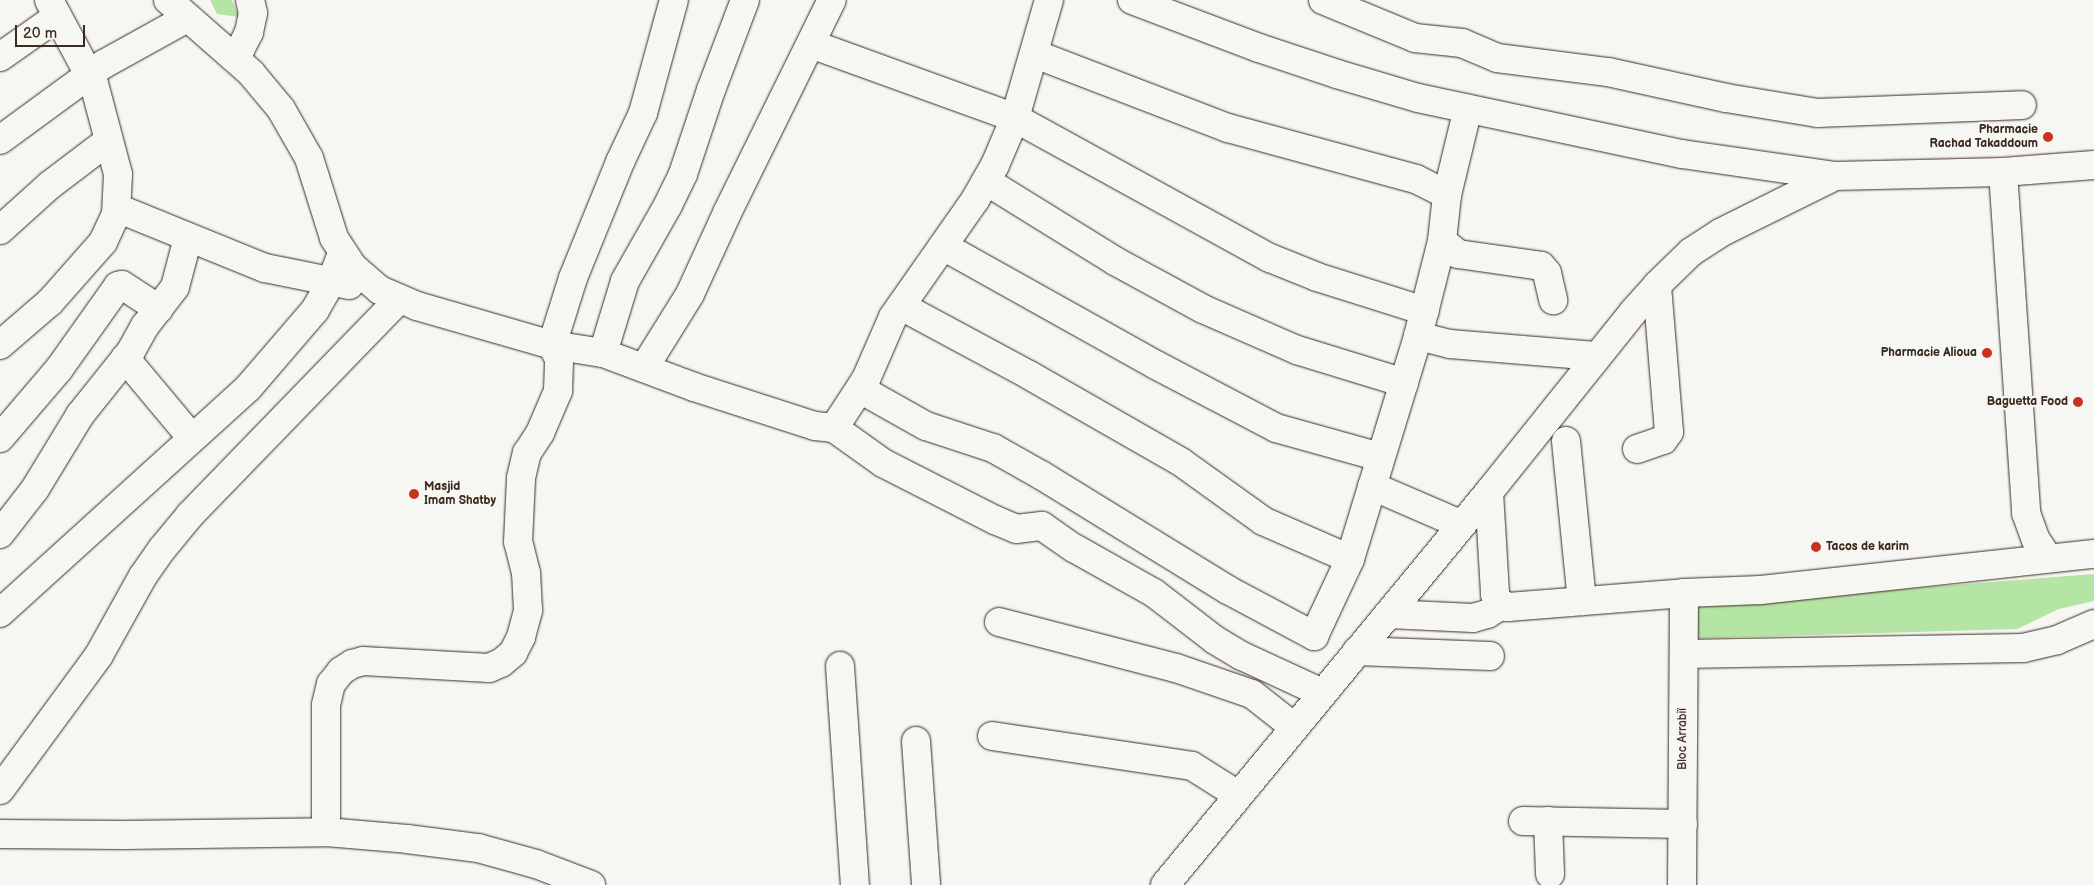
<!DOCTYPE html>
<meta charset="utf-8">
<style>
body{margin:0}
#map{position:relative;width:2094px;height:885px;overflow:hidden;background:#f6f6f2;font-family:"Balsamiq Sans",sans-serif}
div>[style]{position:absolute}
.green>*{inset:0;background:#b5e5a4}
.roads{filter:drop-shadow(0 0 1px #3b2a1e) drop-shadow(0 0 1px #3b2a1e)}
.minor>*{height:28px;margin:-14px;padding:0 14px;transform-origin:14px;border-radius:14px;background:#f6f6f2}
.dots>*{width:14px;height:14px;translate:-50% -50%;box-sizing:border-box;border:2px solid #f6f6f2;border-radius:50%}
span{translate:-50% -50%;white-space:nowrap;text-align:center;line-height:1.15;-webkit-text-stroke:4.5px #f6f6f2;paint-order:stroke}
.poi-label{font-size:12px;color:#3b2a1e;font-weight:700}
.right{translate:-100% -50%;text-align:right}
.left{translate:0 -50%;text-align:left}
.street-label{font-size:12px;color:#3b2a1e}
.scale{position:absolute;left:15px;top:25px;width:70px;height:22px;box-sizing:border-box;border:2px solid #3b2a1e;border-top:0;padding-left:6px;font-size:15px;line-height:18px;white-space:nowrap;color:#3b2a1e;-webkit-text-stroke:4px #f6f6f2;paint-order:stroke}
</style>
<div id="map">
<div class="green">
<div style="clip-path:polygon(210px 0,232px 0,239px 17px,217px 14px)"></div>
<div style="clip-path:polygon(2094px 574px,2094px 601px,2059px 609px,2017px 629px,1681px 639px,1683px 606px)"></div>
</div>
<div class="roads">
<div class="minor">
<div style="left:168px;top:0;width:111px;rotate:41.3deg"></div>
<div style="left:251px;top:73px;width:47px;rotate:50.2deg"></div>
<div style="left:281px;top:109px;width:56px;rotate:60.3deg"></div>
<div style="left:309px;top:158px;width:84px;rotate:72.6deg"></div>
<div style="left:334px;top:238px;width:33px;rotate:57deg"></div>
<div style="left:352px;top:266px;width:37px;rotate:41deg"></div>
<div style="left:380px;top:290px;width:40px;rotate:23.4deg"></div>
<div style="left:417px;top:306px;width:141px;rotate:16.1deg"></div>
<div style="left:552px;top:345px;width:52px;rotate:8.9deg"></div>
<div style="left:603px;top:353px;width:97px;rotate:20.5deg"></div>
<div style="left:694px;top:387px;width:127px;rotate:17.9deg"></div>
<div style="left:815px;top:426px;width:19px;rotate:6deg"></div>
<div style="left:834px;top:428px;width:60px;rotate:35.5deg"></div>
<div style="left:883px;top:463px;width:126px;rotate:27deg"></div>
<div style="left:995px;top:520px;width:23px;rotate:23deg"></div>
<div style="left:1016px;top:529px;width:26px;rotate:-7deg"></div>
<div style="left:1042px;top:526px;width:39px;rotate:35deg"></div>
<div style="left:1074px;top:548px;width:92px;rotate:29.4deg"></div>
<div style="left:1154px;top:593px;width:77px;rotate:37.6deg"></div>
<div style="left:1215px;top:640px;width:31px;rotate:31deg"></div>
<div style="left:1242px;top:656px;width:88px;rotate:24.8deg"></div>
<div style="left:1049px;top:0;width:123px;rotate:106.1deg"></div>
<div style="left:1015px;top:118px;width:291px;rotate:28.8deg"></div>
<div style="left:1270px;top:258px;width:51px;rotate:22deg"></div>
<div style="left:1317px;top:277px;width:113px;rotate:17.5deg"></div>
<div style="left:1132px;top:0;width:136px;rotate:20.7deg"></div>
<div style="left:1259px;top:48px;width:82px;rotate:18.4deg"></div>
<div style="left:1337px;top:74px;width:84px;rotate:16.5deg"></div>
<div style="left:1418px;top:98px;width:270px;rotate:12deg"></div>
<div style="left:1682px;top:154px;width:155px;rotate:8.2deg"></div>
<div style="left:1835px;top:176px;width:168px;rotate:-1.4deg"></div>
<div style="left:2003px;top:172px;width:91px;rotate:-4.4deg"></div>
<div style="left:1323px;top:0;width:100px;rotate:22.4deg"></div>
<div style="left:1415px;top:38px;width:47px;rotate:6.1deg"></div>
<div style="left:1462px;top:43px;width:38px;rotate:23deg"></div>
<div style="left:1497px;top:58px;width:112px;rotate:7.2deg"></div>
<div style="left:1608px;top:72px;width:121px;rotate:12.4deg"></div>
<div style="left:1726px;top:98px;width:93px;rotate:9.3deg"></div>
<div style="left:1818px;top:113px;width:204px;rotate:-2.2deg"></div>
<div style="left:811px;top:44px;width:217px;rotate:19.9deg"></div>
<div style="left:1015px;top:118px;width:51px;rotate:113.1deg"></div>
<div style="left:995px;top:165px;width:40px;rotate:119.7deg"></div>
<div style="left:975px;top:200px;width:143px;rotate:125deg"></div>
<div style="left:893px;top:317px;width:68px;rotate:113.5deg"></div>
<div style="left:866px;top:379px;width:59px;rotate:123.1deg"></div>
<div style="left:1035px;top:54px;width:207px;rotate:21deg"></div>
<div style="left:1228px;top:128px;width:195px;rotate:15.2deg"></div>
<div style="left:1416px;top:179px;width:35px;rotate:27deg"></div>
<div style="left:0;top:57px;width:70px;rotate:-35.1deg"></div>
<div style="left:233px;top:57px;width:10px;rotate:-45deg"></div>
<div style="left:240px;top:50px;width:20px;rotate:-63deg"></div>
<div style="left:249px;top:32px;width:19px;rotate:-78deg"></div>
<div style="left:253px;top:13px;width:13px;rotate:-103deg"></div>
<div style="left:0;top:140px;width:129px;rotate:-36.2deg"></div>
<div style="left:104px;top:64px;width:95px;rotate:-29deg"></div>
<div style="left:2003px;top:172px;width:342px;rotate:86.1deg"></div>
<div style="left:2026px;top:513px;width:29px;rotate:70deg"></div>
<div style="left:2036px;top:540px;width:22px;rotate:56deg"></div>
<div style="left:986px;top:181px;width:152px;rotate:31.8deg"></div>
<div style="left:1115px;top:261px;width:100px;rotate:28.6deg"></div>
<div style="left:1203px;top:309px;width:103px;rotate:23.6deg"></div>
<div style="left:1297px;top:350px;width:112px;rotate:17.1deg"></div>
<div style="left:117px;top:208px;width:160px;rotate:22.1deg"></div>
<div style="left:265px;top:268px;width:86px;rotate:11.4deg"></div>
<div style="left:0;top:230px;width:67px;rotate:-42deg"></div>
<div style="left:50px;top:185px;width:73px;rotate:-37.2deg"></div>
<div style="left:1442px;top:241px;width:21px;rotate:39deg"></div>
<div style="left:1458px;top:254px;width:84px;rotate:8.2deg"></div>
<div style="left:1541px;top:266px;width:9px;rotate:49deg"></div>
<div style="left:1547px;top:273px;width:28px;rotate:77deg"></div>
<div style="left:943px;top:246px;width:244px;rotate:29.2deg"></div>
<div style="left:1156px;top:365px;width:136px;rotate:27.7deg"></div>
<div style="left:1276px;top:428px;width:108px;rotate:15.6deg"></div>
<div style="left:901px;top:306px;width:145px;rotate:28.3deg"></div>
<div style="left:1029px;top:375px;width:175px;rotate:29.8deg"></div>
<div style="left:1181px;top:462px;width:101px;rotate:35.7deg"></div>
<div style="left:1263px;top:521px;width:95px;rotate:23.6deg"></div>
<div style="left:1418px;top:336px;width:33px;rotate:14deg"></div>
<div style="left:1450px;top:344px;width:146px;rotate:4.7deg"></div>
<div style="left:0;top:345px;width:66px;rotate:-40.7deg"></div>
<div style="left:50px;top:302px;width:80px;rotate:-48.5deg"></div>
<div style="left:103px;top:242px;width:31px;rotate:-65deg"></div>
<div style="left:116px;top:214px;width:40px;rotate:-87.1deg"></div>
<div style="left:118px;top:174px;width:93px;rotate:-104.9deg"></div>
<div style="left:94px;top:84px;width:95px;rotate:-118.2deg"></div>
<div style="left:603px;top:353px;width:75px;rotate:-73deg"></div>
<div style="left:625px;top:281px;width:87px;rotate:-60.5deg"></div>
<div style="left:668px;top:205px;width:34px;rotate:-64deg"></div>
<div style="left:683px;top:174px;width:89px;rotate:-71.6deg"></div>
<div style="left:711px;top:90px;width:96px;rotate:-69.3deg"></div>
<div style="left:125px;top:358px;width:104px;rotate:50.1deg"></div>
<div style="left:644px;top:368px;width:87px;rotate:-58.1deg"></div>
<div style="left:690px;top:294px;width:89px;rotate:-65.4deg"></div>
<div style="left:727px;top:213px;width:237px;rotate:-63.8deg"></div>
<div style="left:860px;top:389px;width:76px;rotate:29.3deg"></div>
<div style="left:926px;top:426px;width:71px;rotate:18.2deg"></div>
<div style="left:993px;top:448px;width:55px;rotate:29.4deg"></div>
<div style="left:1041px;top:475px;width:220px;rotate:31.6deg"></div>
<div style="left:1228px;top:590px;width:98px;rotate:28.1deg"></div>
<div style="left:1314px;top:636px;width:85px;rotate:-64.9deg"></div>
<div style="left:1350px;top:559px;width:233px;rotate:-73deg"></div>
<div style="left:1418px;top:336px;width:98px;rotate:-75.8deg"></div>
<div style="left:1442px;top:241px;width:46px;rotate:-83.8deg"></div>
<div style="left:1447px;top:195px;width:89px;rotate:-76.4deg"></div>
<div style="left:0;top:438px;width:91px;rotate:-49.5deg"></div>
<div style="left:59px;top:369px;width:102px;rotate:-54.6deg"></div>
<div style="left:118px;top:286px;width:4px;rotate:-14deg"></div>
<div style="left:122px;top:285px;width:44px;rotate:33deg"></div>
<div style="left:1566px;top:441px;width:161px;rotate:84.3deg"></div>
<div style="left:1637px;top:449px;width:28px;rotate:-19deg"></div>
<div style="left:1663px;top:440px;width:10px;rotate:-53deg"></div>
<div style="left:1669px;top:432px;width:147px;rotate:-94.7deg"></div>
<div style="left:1372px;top:486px;width:98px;rotate:23.4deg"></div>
<div style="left:1489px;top:492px;width:102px;rotate:86.6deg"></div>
<div style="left:1495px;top:594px;width:9px;rotate:69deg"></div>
<div style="left:1498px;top:602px;width:11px;rotate:27deg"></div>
<div style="left:1508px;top:607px;width:177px;rotate:-4.5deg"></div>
<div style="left:1684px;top:593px;width:77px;rotate:-2.2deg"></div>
<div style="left:1761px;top:590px;width:335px;rotate:-6.2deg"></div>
<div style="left:0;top:534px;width:57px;rotate:-52.1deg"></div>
<div style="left:35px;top:489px;width:87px;rotate:-58.7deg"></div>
<div style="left:80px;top:415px;width:82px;rotate:-51.4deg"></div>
<div style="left:131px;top:351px;width:29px;rotate:-61deg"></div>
<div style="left:145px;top:326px;width:49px;rotate:-52.4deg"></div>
<div style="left:175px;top:287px;width:51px;rotate:-75.1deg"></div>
<div style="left:0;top:613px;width:335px;rotate:-42.2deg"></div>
<div style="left:248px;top:388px;width:103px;rotate:-49.3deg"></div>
<div style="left:315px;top:310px;width:32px;rotate:-60deg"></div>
<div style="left:331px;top:282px;width:31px;rotate:-69deg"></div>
<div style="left:1388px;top:614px;width:85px;rotate:2.7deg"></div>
<div style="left:1473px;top:618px;width:15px;rotate:-16deg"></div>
<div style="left:1487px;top:614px;width:17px;rotate:-31deg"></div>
<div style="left:999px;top:622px;width:183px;rotate:14.6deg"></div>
<div style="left:1176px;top:668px;width:80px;rotate:18.9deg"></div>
<div style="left:1252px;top:694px;width:53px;rotate:38.2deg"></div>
<div style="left:1357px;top:651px;width:133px;rotate:2.2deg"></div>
<div style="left:1684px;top:654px;width:339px;rotate:-1deg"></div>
<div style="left:2023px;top:648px;width:35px;rotate:-13deg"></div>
<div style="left:2057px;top:640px;width:40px;rotate:-23.4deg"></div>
<div style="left:840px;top:666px;width:220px;rotate:86.1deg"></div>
<div style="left:992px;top:736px;width:202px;rotate:8.5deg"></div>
<div style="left:1192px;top:766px;width:54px;rotate:32.2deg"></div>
<div style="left:916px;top:741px;width:144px;rotate:86deg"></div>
<div style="left:0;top:790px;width:167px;rotate:-53.7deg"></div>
<div style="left:99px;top:655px;width:90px;rotate:-60.9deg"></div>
<div style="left:143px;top:576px;width:33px;rotate:-55deg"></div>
<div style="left:162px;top:549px;width:44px;rotate:-50.5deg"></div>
<div style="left:190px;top:515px;width:299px;rotate:-45.9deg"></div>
<div style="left:1523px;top:821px;width:160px;rotate:1.1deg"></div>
<div style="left:1548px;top:821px;width:53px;rotate:87.8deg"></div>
<div style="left:326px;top:832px;width:127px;rotate:-90deg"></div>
<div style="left:326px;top:705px;width:22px;rotate:-77deg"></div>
<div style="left:331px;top:684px;width:16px;rotate:-52deg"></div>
<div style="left:341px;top:671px;width:13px;rotate:-32deg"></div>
<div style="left:352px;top:664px;width:11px;rotate:-15deg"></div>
<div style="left:363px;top:661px;width:126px;rotate:3.2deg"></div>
<div style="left:489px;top:668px;width:13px;rotate:-23deg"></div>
<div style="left:501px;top:663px;width:16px;rotate:-40deg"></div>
<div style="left:513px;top:653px;width:18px;rotate:-63deg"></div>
<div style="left:521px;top:637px;width:28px;rotate:-75deg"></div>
<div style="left:528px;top:610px;width:37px;rotate:-93deg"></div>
<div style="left:526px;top:573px;width:32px;rotate:-104deg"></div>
<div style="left:518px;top:542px;width:64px;rotate:-87.3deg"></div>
<div style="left:521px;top:478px;width:26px;rotate:-77deg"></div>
<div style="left:527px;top:453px;width:24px;rotate:-57deg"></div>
<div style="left:540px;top:433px;width:46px;rotate:-66.8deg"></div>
<div style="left:558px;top:391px;width:32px;rotate:-88deg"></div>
<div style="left:559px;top:359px;width:16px;rotate:-117deg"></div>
<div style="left:552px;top:345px;width:70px;rotate:-72.6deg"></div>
<div style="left:573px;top:278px;width:127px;rotate:-67.9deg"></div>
<div style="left:621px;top:160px;width:52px;rotate:-64.9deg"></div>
<div style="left:643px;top:113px;width:117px;rotate:-74.7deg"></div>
<div style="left:0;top:834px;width:123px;rotate:0.5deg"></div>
<div style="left:123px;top:835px;width:203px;rotate:-0.8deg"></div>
<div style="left:326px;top:832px;width:81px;rotate:4.9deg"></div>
<div style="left:407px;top:839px;width:72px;rotate:7.2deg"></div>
<div style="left:478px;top:848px;width:60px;rotate:15.4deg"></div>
<div style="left:536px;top:864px;width:59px;rotate:20.9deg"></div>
<div style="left:1165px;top:885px;width:509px;rotate:-50.5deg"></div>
<div style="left:1489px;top:492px;width:231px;rotate:-51.3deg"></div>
<div style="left:1633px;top:312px;width:36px;rotate:-48deg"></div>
<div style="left:1657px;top:285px;width:47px;rotate:-44.1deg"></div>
<div style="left:1691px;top:252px;width:35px;rotate:-33deg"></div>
<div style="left:1720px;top:233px;width:128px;rotate:-26.4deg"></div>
<div style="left:1682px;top:885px;width:292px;rotate:-89.6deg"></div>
</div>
</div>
<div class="dots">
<div style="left:2048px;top:137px;background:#c8321e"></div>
<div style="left:1987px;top:353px;background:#c8321e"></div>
<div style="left:2078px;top:402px;background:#c8321e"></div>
<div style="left:414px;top:494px;background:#c8321e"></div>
<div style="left:1816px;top:547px;background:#c8321e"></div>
</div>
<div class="poi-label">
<span class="right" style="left:2038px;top:137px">Pharmacie<br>Rachad Takaddoum</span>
<span class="right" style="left:1977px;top:353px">Pharmacie Alioua</span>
<span class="right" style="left:2068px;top:402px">Baguetta Food</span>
<span class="left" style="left:424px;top:494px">Masjid<br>Imam Shatby</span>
<span class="left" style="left:1826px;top:547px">Tacos de karim</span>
</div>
<div class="street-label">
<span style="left:1683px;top:739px;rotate:-90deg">Bloc Arrabiï</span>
</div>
<div class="scale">20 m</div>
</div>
